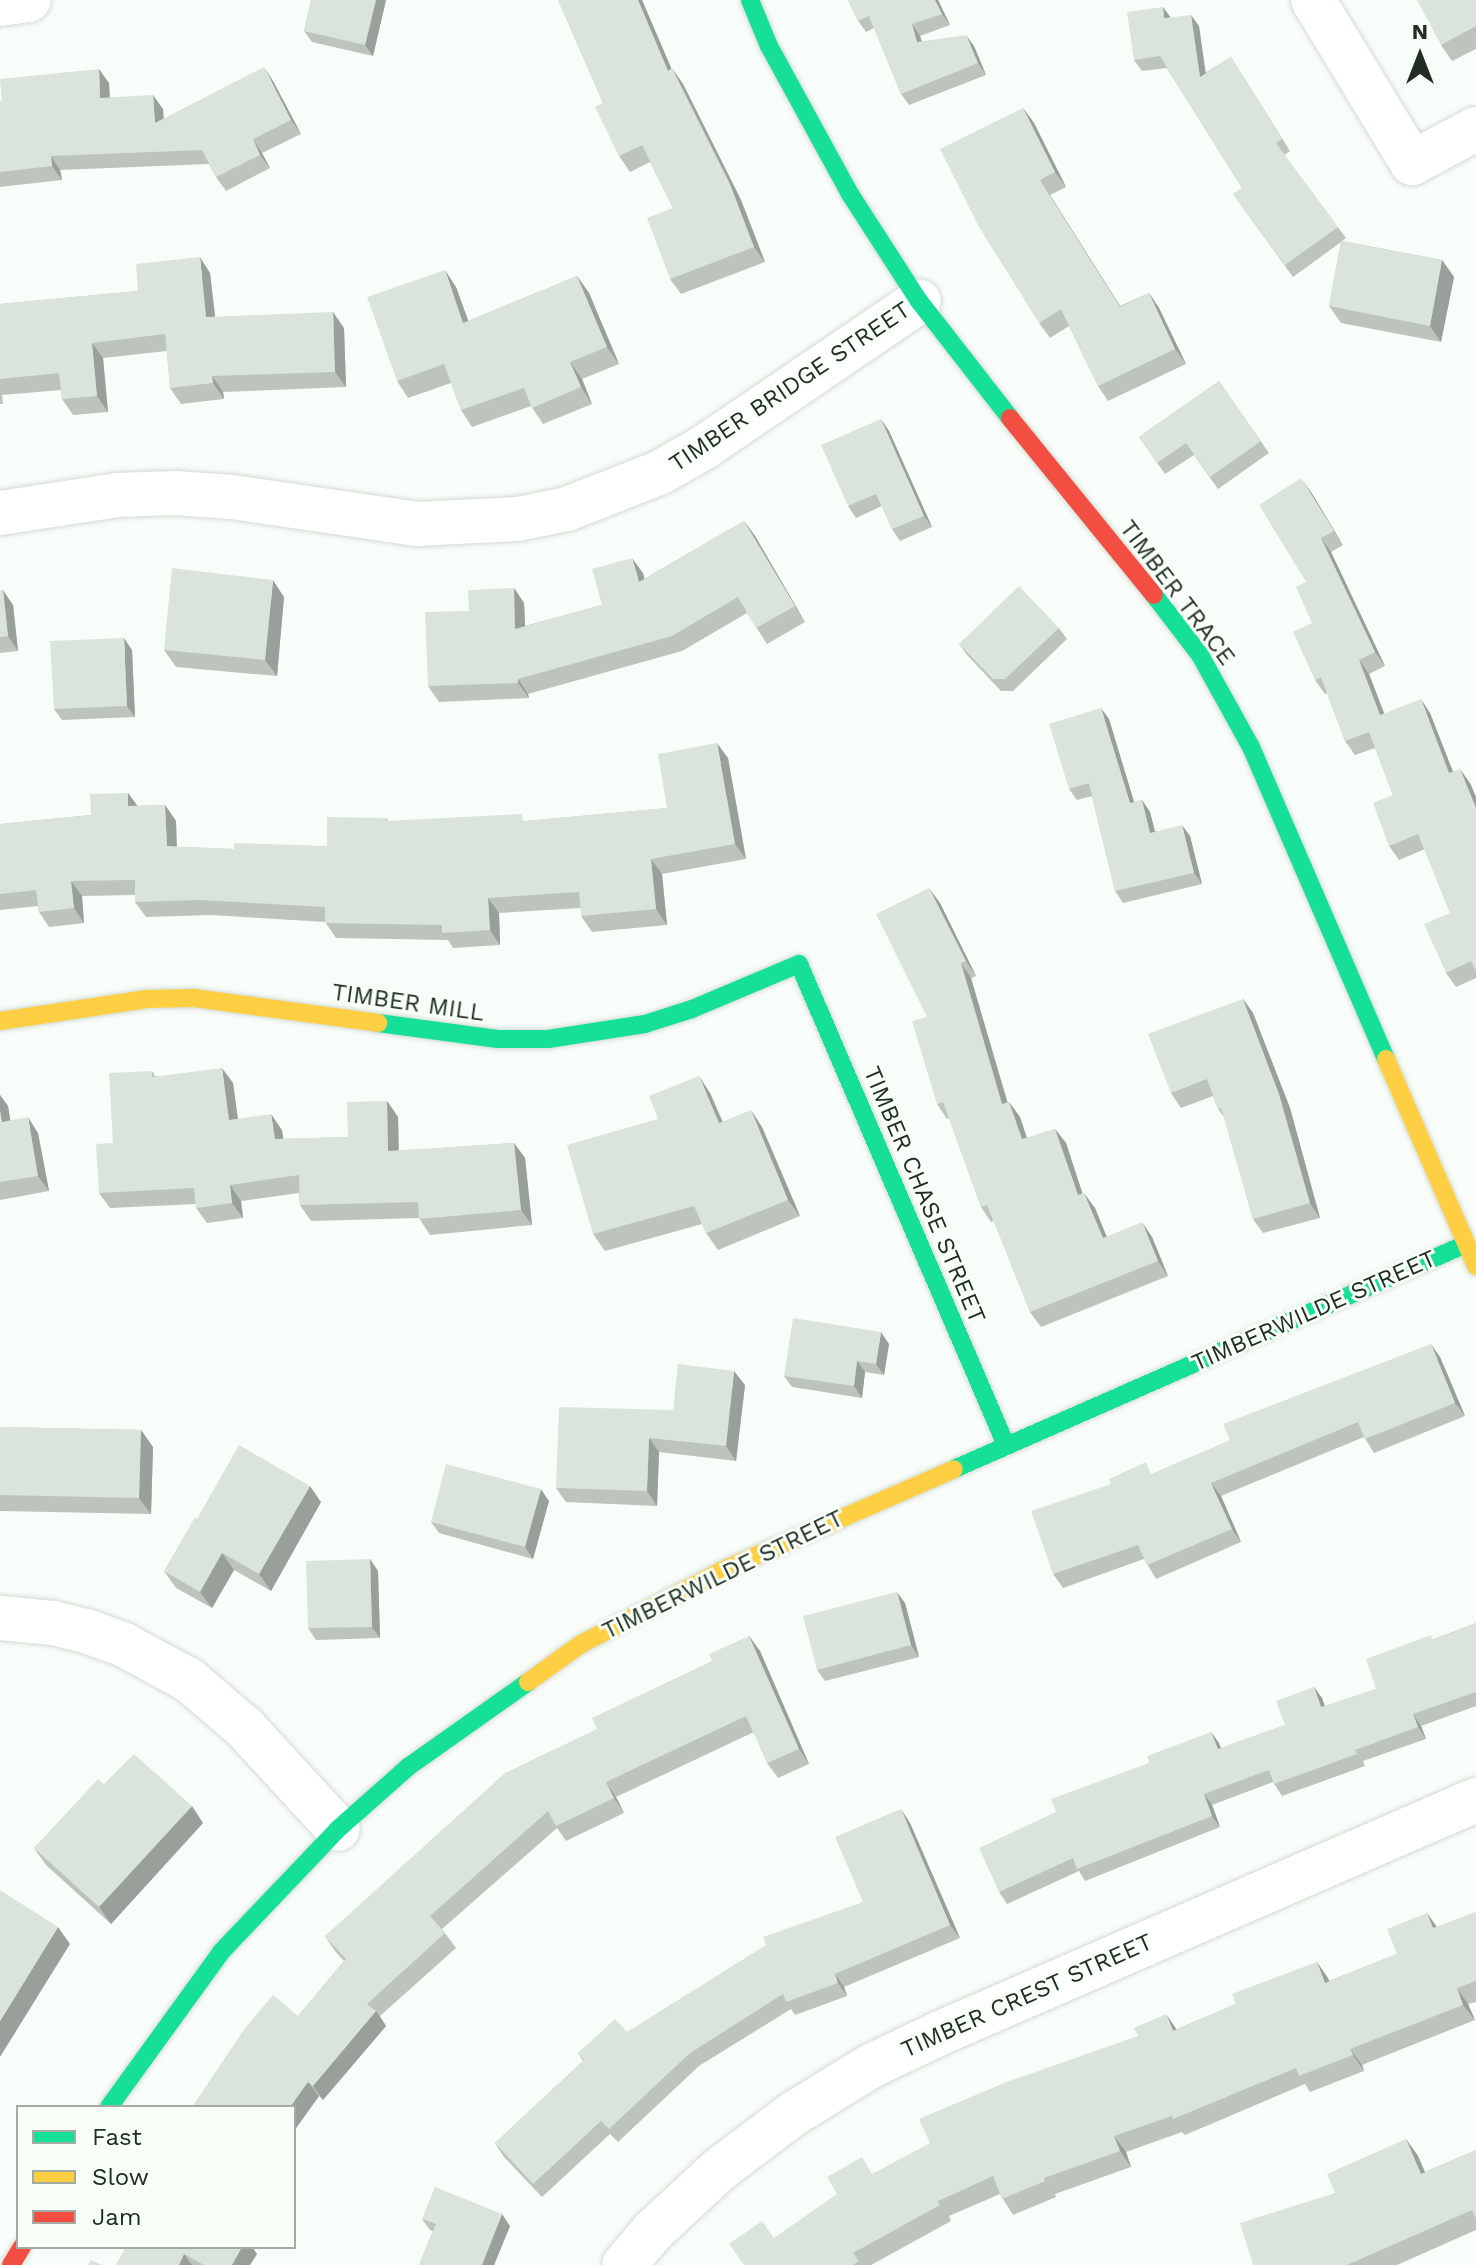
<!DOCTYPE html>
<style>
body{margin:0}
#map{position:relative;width:1476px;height:2265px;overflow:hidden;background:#f9fdf9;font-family:"Work Sans",sans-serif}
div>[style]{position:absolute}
.roads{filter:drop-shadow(0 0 2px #d3dbd3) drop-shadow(0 0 2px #d3dbd3)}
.street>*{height:44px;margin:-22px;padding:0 22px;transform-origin:22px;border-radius:22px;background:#fefffe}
.fast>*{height:18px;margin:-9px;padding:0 9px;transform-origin:9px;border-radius:9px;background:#16e098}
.slow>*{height:18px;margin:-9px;padding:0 9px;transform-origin:9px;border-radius:9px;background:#ffcf43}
.jam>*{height:18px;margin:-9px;padding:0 9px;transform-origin:9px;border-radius:9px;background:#f24e42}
.wall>*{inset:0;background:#bcc4bc}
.shaded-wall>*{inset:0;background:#99a099}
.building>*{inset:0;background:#dbe4db}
span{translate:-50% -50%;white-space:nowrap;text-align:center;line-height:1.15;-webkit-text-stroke:6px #f8fef8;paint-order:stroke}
.street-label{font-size:24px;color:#232e23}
.legend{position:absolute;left:16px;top:2105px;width:280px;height:144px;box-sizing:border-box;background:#f8fef8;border:2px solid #a3aba3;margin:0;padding:10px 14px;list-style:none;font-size:24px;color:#232e23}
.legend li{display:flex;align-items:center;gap:16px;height:40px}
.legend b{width:40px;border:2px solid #a3aba3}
.north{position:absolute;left:1380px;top:16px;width:80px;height:80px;-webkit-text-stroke:6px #f8fef8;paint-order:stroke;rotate:0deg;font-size:22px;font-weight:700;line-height:32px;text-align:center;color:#232e23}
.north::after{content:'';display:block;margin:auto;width:28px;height:36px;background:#232e23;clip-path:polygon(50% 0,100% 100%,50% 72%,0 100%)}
</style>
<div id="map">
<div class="roads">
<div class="street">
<div style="left:1313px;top:0;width:191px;rotate:58.7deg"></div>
<div style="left:1412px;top:163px;width:72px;rotate:-28deg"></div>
<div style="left:0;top:4px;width:29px;rotate:-8deg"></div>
<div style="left:0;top:513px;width:118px;rotate:-8.7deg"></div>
<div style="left:117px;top:495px;width:58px;rotate:-2deg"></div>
<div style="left:175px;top:493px;width:57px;rotate:4deg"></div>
<div style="left:232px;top:497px;width:188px;rotate:8.3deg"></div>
<div style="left:418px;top:524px;width:100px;rotate:-2.9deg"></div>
<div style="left:518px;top:519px;width:50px;rotate:-11.5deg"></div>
<div style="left:567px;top:509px;width:99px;rotate:-21.4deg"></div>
<div style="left:659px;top:473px;width:51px;rotate:-29.6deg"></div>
<div style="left:703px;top:448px;width:261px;rotate:-34.2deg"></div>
<div style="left:0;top:1618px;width:53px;rotate:5.4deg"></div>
<div style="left:53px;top:1623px;width:37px;rotate:14deg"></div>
<div style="left:89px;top:1632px;width:37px;rotate:20deg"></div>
<div style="left:124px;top:1645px;width:74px;rotate:28.3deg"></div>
<div style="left:189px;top:1680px;width:74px;rotate:40.6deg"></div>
<div style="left:245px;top:1728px;width:137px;rotate:47.4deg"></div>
<div style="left:624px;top:2265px;width:45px;rotate:-49.5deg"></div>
<div style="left:653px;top:2231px;width:91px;rotate:-42.8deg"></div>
<div style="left:720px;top:2169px;width:91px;rotate:-37deg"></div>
<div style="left:793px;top:2114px;width:92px;rotate:-31.6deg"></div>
<div style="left:871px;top:2066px;width:74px;rotate:-25.5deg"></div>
<div style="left:938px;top:2034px;width:587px;rotate:-23.51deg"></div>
</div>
<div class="fast">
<div style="left:750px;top:0;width:50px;rotate:67.6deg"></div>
<div style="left:769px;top:46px;width:169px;rotate:61.3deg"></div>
<div style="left:850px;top:194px;width:127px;rotate:57.2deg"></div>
<div style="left:919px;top:301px;width:148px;rotate:52.1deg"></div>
<div style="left:1154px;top:595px;width:76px;rotate:52.5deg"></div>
<div style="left:1200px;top:655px;width:105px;rotate:61deg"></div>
<div style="left:1251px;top:747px;width:340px;rotate:66.6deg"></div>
<div style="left:378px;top:1023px;width:121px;rotate:7.6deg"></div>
<div style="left:498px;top:1039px;width:50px"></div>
<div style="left:548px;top:1039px;width:98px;rotate:-8.8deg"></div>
<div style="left:645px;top:1024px;width:49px;rotate:-17.7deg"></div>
<div style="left:692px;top:1009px;width:116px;rotate:-22.8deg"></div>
<div style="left:799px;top:964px;width:524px;rotate:66.72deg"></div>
<div style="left:954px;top:1469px;width:559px;rotate:-23.72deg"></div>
<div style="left:109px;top:2107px;width:191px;rotate:-54.1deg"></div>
<div style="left:221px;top:1952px;width:170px;rotate:-46.4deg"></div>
<div style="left:338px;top:1829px;width:94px;rotate:-41.5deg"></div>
<div style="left:408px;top:1767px;width:147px;rotate:-35.3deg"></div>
</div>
<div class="slow">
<div style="left:0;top:1021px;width:149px;rotate:-8.5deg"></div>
<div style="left:147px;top:999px;width:47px;rotate:-1.2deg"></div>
<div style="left:194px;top:998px;width:186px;rotate:7.7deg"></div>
<div style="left:1386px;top:1059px;width:226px;rotate:66.5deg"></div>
<div style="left:528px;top:1682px;width:65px;rotate:-35.6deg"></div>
<div style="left:581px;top:1644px;width:158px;rotate:-27.5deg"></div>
<div style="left:721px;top:1571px;width:254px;rotate:-23.6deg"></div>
</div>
<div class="jam">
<div style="left:1010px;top:418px;width:228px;rotate:50.9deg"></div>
<div style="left:11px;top:2265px;width:21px;rotate:-59deg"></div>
</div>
</div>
<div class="wall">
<div style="clip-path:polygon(311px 0,386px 0,373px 56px,312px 42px,304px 31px)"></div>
<div style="clip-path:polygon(558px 0,642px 0,671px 69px,683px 84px,741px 200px,765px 262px,681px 294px,670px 279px,673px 208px,650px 162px,630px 172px,619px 156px,603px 103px)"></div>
<div style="clip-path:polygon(848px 0,938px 0,950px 25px,920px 36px,922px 41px,974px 46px,986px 75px,909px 105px,901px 94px,874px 28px,866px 32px,858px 21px)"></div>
<div style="clip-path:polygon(1476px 0,1476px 49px,1452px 61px,1441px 45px)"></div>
<div style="clip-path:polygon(1163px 7px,1170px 18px,1199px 26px,1205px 73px,1231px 57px,1290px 151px,1284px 155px,1346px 238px,1342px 241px,1442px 260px,1454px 277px,1441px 342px,1341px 323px,1329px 306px,1341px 242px,1293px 277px,1233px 194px,1242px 188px,1167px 68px,1142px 71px,1134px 60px)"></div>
<div style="clip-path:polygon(273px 81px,301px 134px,262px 153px,270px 168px,226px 191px,216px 177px,209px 164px,60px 170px,62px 180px,0 187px,0 101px,109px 83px,110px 97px,163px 109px,164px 119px)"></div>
<div style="clip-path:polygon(1023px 108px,1034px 123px,1066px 187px,1050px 195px,1120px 306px,1149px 293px,1159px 308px,1186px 364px,1108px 401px,1098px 386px,1069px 326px,1050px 338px,1039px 323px)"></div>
<div style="clip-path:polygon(210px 273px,215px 317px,344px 328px,346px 387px,223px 392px,224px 399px,181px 404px,170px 388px,167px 351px,103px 358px,108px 412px,73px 415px,62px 399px,61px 390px,2px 395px,3px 404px,0 404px,0 304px,138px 291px)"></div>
<div style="clip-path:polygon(577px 276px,589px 293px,619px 364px,582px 379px,592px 404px,543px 424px,531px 406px,472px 427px,461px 410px,451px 383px,408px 398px,397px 381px,456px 287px,468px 321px)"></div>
<div style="clip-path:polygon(1219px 381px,1269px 453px,1218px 489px,1194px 455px,1165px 474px,1139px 437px)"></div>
<div style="clip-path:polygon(881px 419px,889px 431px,932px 527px,900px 541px,892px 529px,882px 506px,856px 518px,848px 506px)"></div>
<div style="clip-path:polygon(1311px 492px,1343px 545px,1331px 552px,1385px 666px,1369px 674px,1384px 713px,1430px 713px,1453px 772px,1470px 783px,1476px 797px,1476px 978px,1456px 987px,1446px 973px,1450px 913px,1425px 849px,1399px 860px,1389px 846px,1393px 795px,1375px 748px,1355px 755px,1345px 741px,1327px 693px,1325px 694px,1315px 680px,1312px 623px,1306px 582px)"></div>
<div style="clip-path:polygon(744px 521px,755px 536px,805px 622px,767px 644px,747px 613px,682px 651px,528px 694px,529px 698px,439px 702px,428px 686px,469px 611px,514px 588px,524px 603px,525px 626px,602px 605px,643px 573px,644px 579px)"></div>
<div style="clip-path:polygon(0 590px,13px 605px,18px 651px,0 653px)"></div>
<div style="clip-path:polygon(284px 597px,277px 676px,176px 667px,164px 650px)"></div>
<div style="clip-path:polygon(1059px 628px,1067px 639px,1013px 691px,1001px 691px,967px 655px,959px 644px)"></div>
<div style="clip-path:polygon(132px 650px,135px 717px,62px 720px,54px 709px)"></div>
<div style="clip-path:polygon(1109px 719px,1134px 802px,1142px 800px,1150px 812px,1155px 831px,1190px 836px,1202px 884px,1123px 903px,1115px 891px,1092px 796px,1077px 800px,1069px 789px)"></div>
<div style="clip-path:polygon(728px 758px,746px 859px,662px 874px,667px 925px,592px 932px,581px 916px,581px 908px,499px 913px,500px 945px,453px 948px,448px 940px,336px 938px,325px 922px,211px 915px,146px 917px,135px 902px,135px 895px,82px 896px,84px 923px,49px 927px,39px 912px,38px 906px,0 910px,0 824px,91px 815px,128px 793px,137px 806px,165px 805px,176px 821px,177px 847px,234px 849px,327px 846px,386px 818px,388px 821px,527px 821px,667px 808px)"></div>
<div style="clip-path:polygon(940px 903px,976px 976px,971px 978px,1008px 1103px,1009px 1102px,1020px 1117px,1027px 1138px,1055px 1129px,1066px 1143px,1082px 1194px,1095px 1208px,1106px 1236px,1152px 1237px,1168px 1276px,1041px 1327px,1030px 1312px,994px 1221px,991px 1222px,981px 1207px,949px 1118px,947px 1119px,937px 1104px)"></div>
<div style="clip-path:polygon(1243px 999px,1253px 1013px,1290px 1108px,1320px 1218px,1263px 1233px,1253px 1219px,1224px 1117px,1218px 1109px,1213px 1096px,1181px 1108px,1171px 1093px)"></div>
<div style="clip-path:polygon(152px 1071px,155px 1076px,233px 1083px,238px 1119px,282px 1130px,283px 1139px,348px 1137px,387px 1101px,398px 1117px,399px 1151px,514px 1143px,525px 1158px,532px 1225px,430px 1235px,419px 1218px,311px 1221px,300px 1205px,299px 1193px,241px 1201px,243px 1218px,207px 1223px,196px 1208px,196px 1204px,110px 1208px,99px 1193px,113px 1143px)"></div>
<div style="clip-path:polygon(710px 1093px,723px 1122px,762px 1127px,800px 1216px,718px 1250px,706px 1233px,702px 1224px,605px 1251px,593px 1234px,658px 1119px)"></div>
<div style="clip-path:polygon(0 1095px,8px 1106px,10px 1120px,38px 1133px,49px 1191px,0 1200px)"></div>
<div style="clip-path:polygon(889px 1344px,884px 1375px,865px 1372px,862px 1398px,792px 1387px,784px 1376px)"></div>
<div style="clip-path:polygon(1440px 1357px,1465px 1416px,1374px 1453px,1364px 1437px,1221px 1496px,1241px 1542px,1156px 1579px,1144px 1559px,1063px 1588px,1053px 1574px,1154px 1473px)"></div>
<div style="clip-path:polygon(745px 1385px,736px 1461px,659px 1452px,657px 1506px,566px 1502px,556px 1488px,673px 1410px)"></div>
<div style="clip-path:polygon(0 1427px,141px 1430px,153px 1447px,151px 1514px,0 1511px)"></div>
<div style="clip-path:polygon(549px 1501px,533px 1559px,439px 1533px,431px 1522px)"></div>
<div style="clip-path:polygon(321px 1502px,271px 1591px,234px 1570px,212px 1608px,176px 1588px,164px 1571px,197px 1519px)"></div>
<div style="clip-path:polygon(378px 1571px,380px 1638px,316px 1640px,308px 1628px)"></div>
<div style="clip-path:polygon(905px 1603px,919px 1657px,825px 1681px,817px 1670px)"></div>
<div style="clip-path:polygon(1476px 1623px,1476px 1706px,1421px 1726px,1426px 1739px,1363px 1761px,1365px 1766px,1282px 1796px,1273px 1782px,1212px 1805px,1220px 1827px,1085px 1881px,1079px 1871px,1007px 1904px,999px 1892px,1056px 1812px,1149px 1763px,1211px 1732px,1221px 1748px,1285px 1725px,1314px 1687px,1322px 1698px,1325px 1706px,1376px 1689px,1434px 1639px)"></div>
<div style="clip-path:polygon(749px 1636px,760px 1651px,809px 1764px,778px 1778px,767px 1763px,754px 1732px,616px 1797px,624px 1813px,566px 1841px,557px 1828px,442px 1929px,456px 1948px,380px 2016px,386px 2026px,323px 2100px,319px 2096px,294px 2131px,298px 2016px,344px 1961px,335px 1951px,325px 1936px,597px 1729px,712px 1661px)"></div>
<div style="clip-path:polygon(104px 1784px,203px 1823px,111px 1924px,46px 1865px,34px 1848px)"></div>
<div style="clip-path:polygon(910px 1823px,960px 1938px,844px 1987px,847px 1996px,795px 2015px,791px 2009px,699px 2066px,618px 2142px,610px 2134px,542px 2197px,504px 2157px,495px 2143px,583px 2061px,578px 2053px,627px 2032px,863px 1902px)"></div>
<div style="clip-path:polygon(1476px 1912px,1476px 2002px,1468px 2004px,1475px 2020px,1362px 2065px,1364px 2071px,1310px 2092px,1305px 2084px,1185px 2135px,1182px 2132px,1126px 2152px,1131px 2167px,1055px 2194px,1056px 2197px,1013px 2215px,1000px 2194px,949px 2216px,951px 2221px,871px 2265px,744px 2265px,774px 2238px,874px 2173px,1177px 2029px,1236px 2004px,1317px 1962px,1329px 1981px,1397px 1954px,1427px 1913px,1437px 1927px)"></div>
<div style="clip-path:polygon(1406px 2139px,1418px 2156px,1425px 2172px,1476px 2150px,1476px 2230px,1397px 2265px,1253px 2265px,1335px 2193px)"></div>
<div style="clip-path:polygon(422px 2219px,510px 2226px,494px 2265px,419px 2265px,433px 2231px,430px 2230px)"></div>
<div style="clip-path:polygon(126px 2247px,252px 2247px,257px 2254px,250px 2265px,116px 2265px)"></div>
</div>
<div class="shaded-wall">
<div style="clip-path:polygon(376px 0,386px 0,373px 56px,365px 45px)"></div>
<div style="clip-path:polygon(638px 0,642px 0,679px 86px,668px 71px)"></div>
<div style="clip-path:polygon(935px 0,938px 0,950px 25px,942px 14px)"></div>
<div style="clip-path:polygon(1163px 7px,1171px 18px,1164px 18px)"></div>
<div style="clip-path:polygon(1191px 15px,1199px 26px,1208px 89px,1200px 77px)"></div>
<div style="clip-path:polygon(912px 24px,920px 36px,925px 53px,917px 42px)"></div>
<div style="clip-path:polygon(966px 35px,974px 46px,986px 75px,978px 63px)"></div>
<div style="clip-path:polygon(264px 67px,273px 81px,301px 134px,291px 120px)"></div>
<div style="clip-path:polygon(672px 68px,683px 84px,741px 200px,765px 262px,754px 247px)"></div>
<div style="clip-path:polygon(99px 69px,109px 83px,110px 112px,100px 98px)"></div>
<div style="clip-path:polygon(153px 95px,163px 109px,164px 137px,155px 123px)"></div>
<div style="clip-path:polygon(1023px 108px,1034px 123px,1066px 187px,1055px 172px)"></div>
<div style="clip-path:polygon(253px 139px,262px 153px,270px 168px,260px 155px)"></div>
<div style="clip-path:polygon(51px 156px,60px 170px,62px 180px,52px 166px)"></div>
<div style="clip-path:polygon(1040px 180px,1050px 195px,1130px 322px,1120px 307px)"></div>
<div style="clip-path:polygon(200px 257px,210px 273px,217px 333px,206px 317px)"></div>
<div style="clip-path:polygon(1442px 260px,1454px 277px,1441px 342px,1430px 326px)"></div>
<div style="clip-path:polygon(445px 270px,456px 287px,475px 339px,463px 323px)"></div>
<div style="clip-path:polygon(577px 276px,589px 293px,619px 364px,607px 347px)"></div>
<div style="clip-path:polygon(1149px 293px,1159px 308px,1186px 364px,1175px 349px)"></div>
<div style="clip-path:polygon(333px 312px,344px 328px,346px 387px,335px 372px)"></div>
<div style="clip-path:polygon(92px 343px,103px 358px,108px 412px,97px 396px)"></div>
<div style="clip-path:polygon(570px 362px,582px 379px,592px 404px,581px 387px)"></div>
<div style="clip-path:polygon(212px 376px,223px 392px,224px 399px,213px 383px)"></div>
<div style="clip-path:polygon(881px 419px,889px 431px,932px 527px,924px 516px)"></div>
<div style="clip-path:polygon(1301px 478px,1311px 492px,1343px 545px,1334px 531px)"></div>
<div style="clip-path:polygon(744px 521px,755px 536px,805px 622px,795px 606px)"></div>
<div style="clip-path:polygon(1321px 538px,1331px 552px,1385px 666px,1375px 652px)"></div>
<div style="clip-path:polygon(632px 558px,643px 573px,649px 597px,639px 582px)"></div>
<div style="clip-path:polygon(273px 580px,284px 597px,277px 676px,265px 660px)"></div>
<div style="clip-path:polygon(514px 588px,524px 603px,526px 644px,515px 629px)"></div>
<div style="clip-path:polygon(3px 590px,13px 605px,18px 651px,8px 636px)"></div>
<div style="clip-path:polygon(124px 638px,132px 650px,135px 717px,127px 706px)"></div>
<div style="clip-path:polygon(1359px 660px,1369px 674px,1390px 729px,1380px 715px)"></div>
<div style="clip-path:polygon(518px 679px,528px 694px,529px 698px,518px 683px)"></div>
<div style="clip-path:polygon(1421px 699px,1430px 713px,1459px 787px,1449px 773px)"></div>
<div style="clip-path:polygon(1101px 708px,1109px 719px,1138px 815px,1130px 803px)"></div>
<div style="clip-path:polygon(717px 743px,728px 758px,746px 859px,735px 844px)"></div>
<div style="clip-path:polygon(1460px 769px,1470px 783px,1476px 797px,1476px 808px)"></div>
<div style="clip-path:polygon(128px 793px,139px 808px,128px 806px)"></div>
<div style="clip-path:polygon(1142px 800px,1150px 812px,1158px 844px,1150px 833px)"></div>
<div style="clip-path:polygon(165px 805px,176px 821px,177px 861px,167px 846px)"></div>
<div style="clip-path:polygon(1182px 825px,1190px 836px,1202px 884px,1194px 873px)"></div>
<div style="clip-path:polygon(651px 859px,662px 874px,667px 925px,656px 909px)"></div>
<div style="clip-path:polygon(71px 881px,82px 896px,84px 923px,74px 908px)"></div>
<div style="clip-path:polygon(929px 888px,940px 903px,976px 976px,966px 961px)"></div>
<div style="clip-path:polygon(488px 898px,499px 913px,500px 945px,490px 930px)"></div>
<div style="clip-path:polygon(961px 963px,971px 978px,1012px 1119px,1002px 1104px)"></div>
<div style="clip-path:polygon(1243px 999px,1253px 1013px,1290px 1108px,1320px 1218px,1310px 1203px)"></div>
<div style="clip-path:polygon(222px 1068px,233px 1083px,240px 1136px,229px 1120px)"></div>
<div style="clip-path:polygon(699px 1076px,710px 1093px,730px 1140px,719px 1123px)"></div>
<div style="clip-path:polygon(0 1095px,8px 1106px,13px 1137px,2px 1122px,0 1111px)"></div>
<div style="clip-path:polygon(387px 1101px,398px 1117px,399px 1167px,388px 1151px)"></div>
<div style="clip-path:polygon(1009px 1102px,1020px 1117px,1032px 1154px,1022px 1139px)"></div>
<div style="clip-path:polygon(751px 1110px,762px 1127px,800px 1216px,788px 1200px)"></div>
<div style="clip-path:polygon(271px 1114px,282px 1130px,286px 1155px,275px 1139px)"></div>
<div style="clip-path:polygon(28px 1117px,38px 1133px,49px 1191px,38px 1176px)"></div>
<div style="clip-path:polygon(1055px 1129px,1066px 1143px,1088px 1210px,1078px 1195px)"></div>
<div style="clip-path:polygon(514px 1143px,525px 1158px,532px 1225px,521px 1210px)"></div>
<div style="clip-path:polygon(230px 1185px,241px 1201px,243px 1218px,232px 1203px)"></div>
<div style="clip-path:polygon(1084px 1193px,1095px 1208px,1113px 1252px,1103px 1238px)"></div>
<div style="clip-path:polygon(1142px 1222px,1152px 1237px,1168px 1276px,1158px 1261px)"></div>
<div style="clip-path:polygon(881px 1332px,889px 1344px,884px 1375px,876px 1364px)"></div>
<div style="clip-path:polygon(1431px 1344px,1440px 1357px,1465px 1416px,1455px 1403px)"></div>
<div style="clip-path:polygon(857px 1361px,865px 1372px,862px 1398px,854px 1386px)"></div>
<div style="clip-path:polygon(734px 1371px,745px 1385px,736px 1461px,726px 1446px)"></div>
<div style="clip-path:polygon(141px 1430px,153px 1447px,151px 1514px,139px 1498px)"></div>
<div style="clip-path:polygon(649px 1438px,659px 1452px,657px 1506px,647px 1491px)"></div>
<div style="clip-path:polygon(1211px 1483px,1221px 1496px,1241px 1542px,1232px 1529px)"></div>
<div style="clip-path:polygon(310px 1486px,321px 1502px,271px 1591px,259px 1574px)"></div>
<div style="clip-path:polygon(541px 1489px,549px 1501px,533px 1559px,525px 1547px)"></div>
<div style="clip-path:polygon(222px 1553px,234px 1570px,212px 1608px,200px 1592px)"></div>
<div style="clip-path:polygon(370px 1559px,378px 1571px,380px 1638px,372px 1627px)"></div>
<div style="clip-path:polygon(897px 1592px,905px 1603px,919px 1657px,911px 1645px)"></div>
<div style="clip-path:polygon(749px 1636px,760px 1651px,809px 1764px,799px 1749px)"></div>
<div style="clip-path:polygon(1314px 1687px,1322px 1698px,1329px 1719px,1321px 1707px)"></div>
<div style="clip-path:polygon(1413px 1714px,1421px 1726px,1426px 1739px,1418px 1727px)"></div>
<div style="clip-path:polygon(1211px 1732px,1219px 1743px,1226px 1761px,1218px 1749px)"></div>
<div style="clip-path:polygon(606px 1782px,616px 1797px,624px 1813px,614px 1798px)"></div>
<div style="clip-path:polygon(1204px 1794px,1212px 1805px,1220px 1827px,1212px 1816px)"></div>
<div style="clip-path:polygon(192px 1806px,203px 1823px,111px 1924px,99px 1907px)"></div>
<div style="clip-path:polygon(901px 1809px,910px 1823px,960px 1938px,950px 1925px)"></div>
<div style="clip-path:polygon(1427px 1913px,1438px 1929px,1433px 1928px)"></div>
<div style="clip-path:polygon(58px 1927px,70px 1944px,0 2057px,0 2021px)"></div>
<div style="clip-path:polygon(1317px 1962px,1328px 1978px,1336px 1998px,1325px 1983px)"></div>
<div style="clip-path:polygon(835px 1974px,844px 1987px,847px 1996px,838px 1983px)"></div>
<div style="clip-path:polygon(1457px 1988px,1468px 2004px,1475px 2020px,1463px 2005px)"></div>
<div style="clip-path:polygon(376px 2011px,386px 2026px,323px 2100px,313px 2086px)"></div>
<div style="clip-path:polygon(1166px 2014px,1177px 2030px,1173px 2031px)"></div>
<div style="clip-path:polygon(1350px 2049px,1362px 2065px,1364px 2071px,1353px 2055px)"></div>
<div style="clip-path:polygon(308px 2082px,319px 2096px,294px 2131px,294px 2107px,290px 2107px)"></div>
<div style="clip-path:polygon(1114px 2136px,1126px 2152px,1131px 2167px,1120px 2151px)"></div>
<div style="clip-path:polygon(1406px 2139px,1418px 2156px,1433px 2191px,1421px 2174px)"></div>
<div style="clip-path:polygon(502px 2214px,510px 2226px,494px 2265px,482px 2265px)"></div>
<div style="clip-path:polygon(242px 2247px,252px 2247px,257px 2254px,250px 2265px,232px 2265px)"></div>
<div style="clip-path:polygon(184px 2254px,192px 2265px,179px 2265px)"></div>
</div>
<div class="building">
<div style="clip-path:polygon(311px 0,376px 0,365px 45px,304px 31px)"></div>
<div style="clip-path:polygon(558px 0,638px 0,668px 71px,672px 68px,730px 184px,754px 247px,670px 279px,647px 218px,673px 208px,642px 145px,619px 156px,595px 107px,603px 103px)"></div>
<div style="clip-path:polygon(848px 0,935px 0,942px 14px,912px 24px,917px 42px,966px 35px,978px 63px,901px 94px,869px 16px,858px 21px)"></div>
<div style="clip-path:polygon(1417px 0,1476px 0,1476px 26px,1441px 45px)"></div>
<div style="clip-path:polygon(1163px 7px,1164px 18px,1191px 15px,1200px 77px,1231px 57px,1282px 139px,1276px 143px,1338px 227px,1285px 265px,1233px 194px,1242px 188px,1160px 56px,1134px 60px,1127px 12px)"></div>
<div style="clip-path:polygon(264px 67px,291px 120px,253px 139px,260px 155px,216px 177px,202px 150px,51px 156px,52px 166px,0 172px,0 101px,2px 101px,0 79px,99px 69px,100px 98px,153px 95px,155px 123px)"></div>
<div style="clip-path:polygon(1023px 108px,1055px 172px,1040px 180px,1120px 307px,1149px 293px,1175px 349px,1098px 386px,1061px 309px,1039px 323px,979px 227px,940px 149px)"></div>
<div style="clip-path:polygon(1341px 241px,1442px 260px,1430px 326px,1329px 306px)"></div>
<div style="clip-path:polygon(200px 257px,206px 317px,333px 312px,335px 372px,212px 376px,213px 383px,170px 388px,165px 334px,92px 343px,97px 396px,62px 399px,59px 373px,0 379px,0 304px,138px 291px,136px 264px)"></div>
<div style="clip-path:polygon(445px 270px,463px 323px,577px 276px,607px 347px,570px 362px,581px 387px,532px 408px,524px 388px,461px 410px,444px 364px,397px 381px,367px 297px)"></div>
<div style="clip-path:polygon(1219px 381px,1261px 441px,1210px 477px,1186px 443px,1157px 463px,1139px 437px)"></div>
<div style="clip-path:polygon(881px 419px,924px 516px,892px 529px,876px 494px,848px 506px,821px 445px)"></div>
<div style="clip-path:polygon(1301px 478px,1334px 531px,1321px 538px,1375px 652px,1359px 660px,1380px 715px,1421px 699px,1449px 773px,1460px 769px,1476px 808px,1476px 971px,1471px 961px,1446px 973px,1424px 924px,1450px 913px,1418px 834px,1389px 846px,1373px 803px,1393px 795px,1369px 732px,1345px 741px,1321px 677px,1315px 680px,1293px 632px,1312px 623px,1296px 587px,1306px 582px,1259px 505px)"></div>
<div style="clip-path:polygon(744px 521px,795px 606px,756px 628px,738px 597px,672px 636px,518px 679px,518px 683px,428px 686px,425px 612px,469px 611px,468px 590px,514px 588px,515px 629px,602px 605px,592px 569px,632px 558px,639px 582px)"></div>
<div style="clip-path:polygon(172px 568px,273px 580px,265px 660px,164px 650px)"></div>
<div style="clip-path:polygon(1019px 586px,1059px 628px,1005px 679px,993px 679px,959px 644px)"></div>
<div style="clip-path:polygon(0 590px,3px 590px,8px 636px,0 637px)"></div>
<div style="clip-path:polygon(124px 638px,127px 706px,54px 709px,50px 641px)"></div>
<div style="clip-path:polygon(1101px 708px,1130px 803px,1142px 800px,1150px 833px,1182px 825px,1194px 873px,1115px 891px,1089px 783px,1069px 789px,1049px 724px)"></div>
<div style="clip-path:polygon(717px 743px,735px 844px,651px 859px,656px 909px,581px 916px,579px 892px,488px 898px,490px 930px,442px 933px,442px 925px,325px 923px,325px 907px,200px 900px,135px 902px,135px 880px,71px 881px,74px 908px,39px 912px,36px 890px,0 894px,0 824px,91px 815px,90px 794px,128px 793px,128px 806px,165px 805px,167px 846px,234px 849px,234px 843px,327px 846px,327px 817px,386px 818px,386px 821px,522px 814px,523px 821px,667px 808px,658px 754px)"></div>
<div style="clip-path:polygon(929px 888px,966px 961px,961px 963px,1002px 1104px,1009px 1102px,1022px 1139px,1055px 1129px,1078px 1195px,1084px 1193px,1103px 1238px,1142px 1222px,1158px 1261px,1030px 1312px,987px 1205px,981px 1207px,943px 1102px,937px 1104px,912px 1021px,927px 1017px,876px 914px)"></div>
<div style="clip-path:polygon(1243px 999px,1279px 1094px,1310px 1203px,1253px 1219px,1221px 1108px,1218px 1109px,1207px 1079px,1171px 1093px,1148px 1034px)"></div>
<div style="clip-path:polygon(222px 1068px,229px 1120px,271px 1114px,275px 1139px,348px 1137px,347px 1102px,387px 1101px,388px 1151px,514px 1143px,521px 1210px,419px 1219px,418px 1202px,300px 1205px,299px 1175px,230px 1185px,232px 1203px,196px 1208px,194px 1188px,99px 1193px,96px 1144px,113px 1143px,109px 1073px,152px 1071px,152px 1077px)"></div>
<div style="clip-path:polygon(699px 1076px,719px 1123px,751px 1110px,788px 1200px,706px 1233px,694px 1206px,593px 1234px,567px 1145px,658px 1119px,649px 1096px)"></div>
<div style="clip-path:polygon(0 1111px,2px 1122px,28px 1117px,38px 1176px,0 1182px)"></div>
<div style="clip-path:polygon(793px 1318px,881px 1332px,876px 1364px,857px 1361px,854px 1386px,784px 1376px)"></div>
<div style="clip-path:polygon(1431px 1344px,1455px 1403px,1365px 1439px,1358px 1422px,1211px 1483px,1232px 1529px,1147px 1565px,1138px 1545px,1053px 1574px,1031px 1511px,1111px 1484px,1109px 1479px,1146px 1462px,1151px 1474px,1230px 1440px,1223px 1424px)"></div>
<div style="clip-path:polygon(678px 1364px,734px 1371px,726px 1446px,649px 1438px,647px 1491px,556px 1488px,559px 1407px,673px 1410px)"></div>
<div style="clip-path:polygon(0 1427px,141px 1430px,139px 1498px,0 1495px)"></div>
<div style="clip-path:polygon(239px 1445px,310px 1486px,259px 1574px,222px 1553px,200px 1592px,164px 1571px,195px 1517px,197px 1519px)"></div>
<div style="clip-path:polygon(446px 1464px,541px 1489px,525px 1547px,431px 1522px)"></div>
<div style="clip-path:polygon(370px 1559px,372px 1627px,308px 1628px,306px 1561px)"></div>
<div style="clip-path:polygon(897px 1592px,911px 1645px,817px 1670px,803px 1616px)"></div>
<div style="clip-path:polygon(1476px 1623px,1476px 1692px,1413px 1714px,1418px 1727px,1355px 1750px,1357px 1754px,1274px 1784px,1269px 1770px,1204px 1794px,1212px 1816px,1077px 1869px,1073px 1858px,999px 1892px,979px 1848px,1056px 1812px,1051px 1799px,1149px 1763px,1147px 1756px,1211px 1732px,1218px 1749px,1285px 1725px,1276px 1701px,1314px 1687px,1321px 1707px,1376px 1689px,1366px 1659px,1431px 1635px,1433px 1640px)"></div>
<div style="clip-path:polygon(749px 1636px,799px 1749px,767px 1763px,746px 1716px,606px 1782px,614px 1798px,556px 1826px,548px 1811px,430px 1916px,445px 1933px,367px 2004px,376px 2011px,313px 2086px,308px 2082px,290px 2107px,192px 2107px,245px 2028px,273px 1995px,298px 2016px,346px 1959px,325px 1936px,505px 1773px,597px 1729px,592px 1718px,712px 1661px,709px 1654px)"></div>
<div style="clip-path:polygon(134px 1754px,192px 1806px,99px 1907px,34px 1848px,98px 1779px,104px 1784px)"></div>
<div style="clip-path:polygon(901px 1809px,950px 1925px,835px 1974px,838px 1983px,786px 2002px,783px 1994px,690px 2053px,609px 2129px,601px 2121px,533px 2184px,495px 2143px,584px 2060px,578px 2053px,615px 2019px,627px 2032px,766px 1945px,763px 1937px,863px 1902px,835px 1837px)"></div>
<div style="clip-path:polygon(0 1890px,58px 1927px,0 2021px)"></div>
<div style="clip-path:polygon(1476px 1912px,1476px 1981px,1457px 1988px,1463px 2005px,1350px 2049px,1353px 2055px,1299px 2076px,1296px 2068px,1173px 2119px,1172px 2116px,1114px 2136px,1120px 2151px,1044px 2178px,1045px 2181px,1002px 2199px,993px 2176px,938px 2201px,940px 2205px,853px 2253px,859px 2261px,853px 2265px,744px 2265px,729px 2244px,762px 2221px,774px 2238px,837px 2194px,827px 2177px,862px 2157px,872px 2174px,930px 2143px,919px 2119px,1004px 2083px,1138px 2036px,1134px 2028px,1166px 2014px,1173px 2031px,1236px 2004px,1232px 1994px,1317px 1962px,1325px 1983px,1397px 1954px,1387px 1929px,1427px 1913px,1433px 1928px)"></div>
<div style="clip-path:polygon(1406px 2139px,1421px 2174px,1476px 2150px,1476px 2219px,1472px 2210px,1347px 2265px,1253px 2265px,1240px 2223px,1335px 2193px,1327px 2174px)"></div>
<div style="clip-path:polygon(435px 2187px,502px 2214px,482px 2265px,419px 2265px,436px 2224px,422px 2219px)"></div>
<div style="clip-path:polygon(126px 2247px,242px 2247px,232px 2265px,204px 2265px,184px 2254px,179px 2265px,116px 2265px)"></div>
<div style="clip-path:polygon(91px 2260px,103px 2265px,88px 2265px)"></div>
</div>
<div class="street-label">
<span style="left:790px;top:387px;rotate:-34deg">TIMBER BRIDGE STREET</span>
<span style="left:1177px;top:593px;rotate:53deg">TIMBER TRACE</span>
<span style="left:408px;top:1003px;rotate:8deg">TIMBER MILL</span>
<span style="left:924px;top:1195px;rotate:67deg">TIMBER CHASE STREET</span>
<span style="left:1314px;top:1311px;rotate:-24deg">TIMBERWILDE STREET</span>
<span style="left:723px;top:1575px;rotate:-26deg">TIMBERWILDE STREET</span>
<span style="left:1027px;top:1996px;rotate:-24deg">TIMBER CREST STREET</span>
</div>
<ul class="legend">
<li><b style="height:10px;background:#16e098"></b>Fast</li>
<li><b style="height:10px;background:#ffcf43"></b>Slow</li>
<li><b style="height:10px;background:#f24e42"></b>Jam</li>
</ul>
<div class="north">N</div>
</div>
